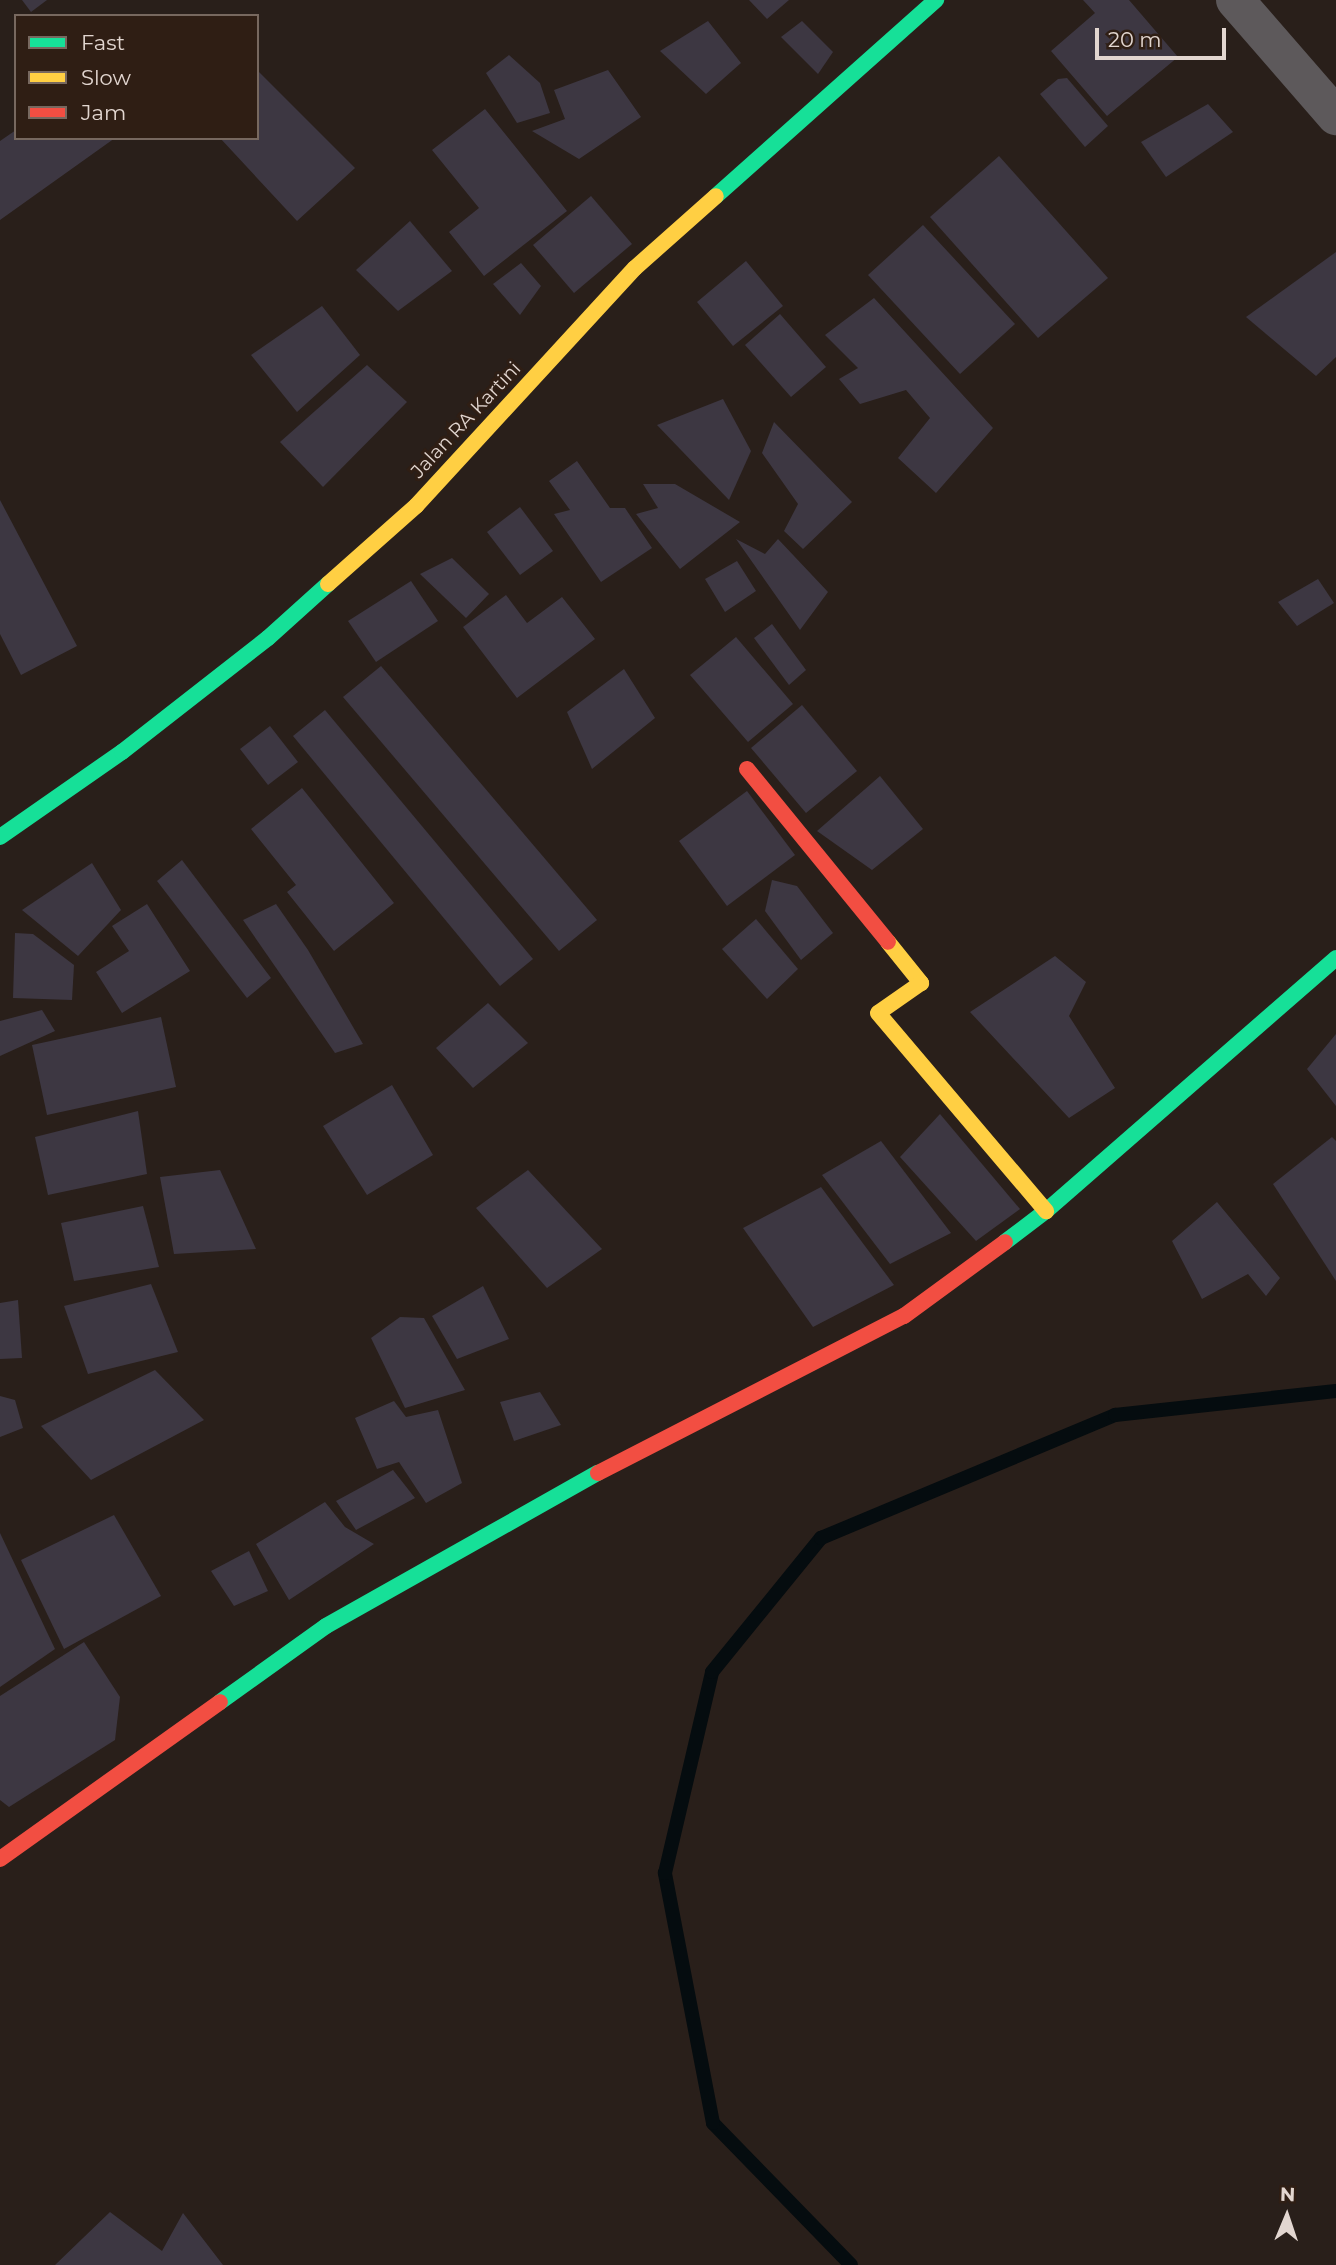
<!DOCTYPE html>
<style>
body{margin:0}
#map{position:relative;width:1336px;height:2265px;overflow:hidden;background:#291f1a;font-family:Montserrat,sans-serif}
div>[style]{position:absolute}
.stream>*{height:14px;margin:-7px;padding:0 7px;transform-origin:7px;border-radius:7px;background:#050c0f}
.building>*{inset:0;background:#3d3742}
.street>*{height:38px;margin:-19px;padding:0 19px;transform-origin:19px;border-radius:19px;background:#5d595b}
.fast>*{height:16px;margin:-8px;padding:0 8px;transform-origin:8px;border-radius:8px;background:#16e098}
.slow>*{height:16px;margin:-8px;padding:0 8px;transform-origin:8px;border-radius:8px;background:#ffcf43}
.jam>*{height:16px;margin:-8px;padding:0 8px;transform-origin:8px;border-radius:8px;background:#f24e42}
span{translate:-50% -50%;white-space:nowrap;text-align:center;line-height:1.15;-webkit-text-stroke:6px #2f1e14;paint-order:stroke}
.street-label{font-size:19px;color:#e2d6d0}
.legend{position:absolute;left:14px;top:14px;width:245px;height:126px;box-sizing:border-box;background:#2f1e14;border:2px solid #77685f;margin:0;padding:9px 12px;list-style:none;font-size:21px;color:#e2d6d0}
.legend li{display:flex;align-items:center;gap:14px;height:35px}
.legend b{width:35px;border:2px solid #77685f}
.north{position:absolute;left:1252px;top:2181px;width:70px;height:70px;-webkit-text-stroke:5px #2f1e14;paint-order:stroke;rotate:2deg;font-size:19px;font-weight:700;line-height:28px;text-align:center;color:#e2d6d0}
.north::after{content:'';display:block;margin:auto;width:24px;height:32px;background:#e2d6d0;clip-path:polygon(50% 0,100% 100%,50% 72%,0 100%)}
.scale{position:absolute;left:1095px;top:28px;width:131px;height:32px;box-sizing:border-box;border:4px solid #e2d6d0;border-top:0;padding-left:9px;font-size:21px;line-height:24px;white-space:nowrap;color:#e2d6d0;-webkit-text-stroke:5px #2f1e14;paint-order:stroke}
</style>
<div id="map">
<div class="stream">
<div style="left:851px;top:2265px;width:198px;rotate:-134.2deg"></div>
<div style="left:713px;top:2123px;width:255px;rotate:-100.9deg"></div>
<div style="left:665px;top:1873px;width:206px;rotate:-76.8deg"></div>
<div style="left:712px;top:1672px;width:173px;rotate:-50.9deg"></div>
<div style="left:821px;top:1538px;width:319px;rotate:-22.7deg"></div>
<div style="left:1115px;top:1415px;width:222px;rotate:-6.2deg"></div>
</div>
<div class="building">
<div style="clip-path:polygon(22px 0,47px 0,31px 12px)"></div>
<div style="clip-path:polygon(749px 0,789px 0,767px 19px)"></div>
<div style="clip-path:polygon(1083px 0,1129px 0,1178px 57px,1107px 116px,1051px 51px,1095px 13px)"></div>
<div style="clip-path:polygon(708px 21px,741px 63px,706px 94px,660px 51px)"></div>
<div style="clip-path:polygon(802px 21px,833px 52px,818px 74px,781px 37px)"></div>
<div style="clip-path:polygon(509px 55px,540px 83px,550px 113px,517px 123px,486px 73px)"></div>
<div style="clip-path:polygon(257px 70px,355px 168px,297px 221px,220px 138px,257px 138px)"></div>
<div style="clip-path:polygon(608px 70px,641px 117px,579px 159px,532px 131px,565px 119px,554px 90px)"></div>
<div style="clip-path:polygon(1067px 78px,1108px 126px,1085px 147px,1040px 94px,1058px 79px)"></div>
<div style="clip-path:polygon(1208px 104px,1233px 132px,1166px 177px,1141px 142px)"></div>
<div style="clip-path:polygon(485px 109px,567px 211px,484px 276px,449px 232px,479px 208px,432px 150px)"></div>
<div style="clip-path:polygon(16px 130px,16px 138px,115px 138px,0 220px,0 141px)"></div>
<div style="clip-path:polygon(999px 156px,1108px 278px,1038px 338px,930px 217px)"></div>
<div style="clip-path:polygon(591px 196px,632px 244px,574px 293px,533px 245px)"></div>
<div style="clip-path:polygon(410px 221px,452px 271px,398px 311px,356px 270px)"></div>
<div style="clip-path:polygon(923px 225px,1015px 324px,960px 374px,868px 275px)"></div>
<div style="clip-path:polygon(1336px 252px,1336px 357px,1316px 376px,1246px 317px)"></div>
<div style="clip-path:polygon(746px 261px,783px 306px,733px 346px,697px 302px)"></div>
<div style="clip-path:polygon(521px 263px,541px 286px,520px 315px,493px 284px)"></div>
<div style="clip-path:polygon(874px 298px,993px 428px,936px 493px,898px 458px,930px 418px,906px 390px,860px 404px,839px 379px,858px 368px,825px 335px)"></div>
<div style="clip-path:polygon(322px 306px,360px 355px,297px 412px,251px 355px)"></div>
<div style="clip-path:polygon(780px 314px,826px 367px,791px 397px,745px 345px)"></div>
<div style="clip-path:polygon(367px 365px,407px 402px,323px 487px,280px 442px)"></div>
<div style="clip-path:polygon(723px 399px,751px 451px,729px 500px,657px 425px)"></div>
<div style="clip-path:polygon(774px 422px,852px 502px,803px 549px,784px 531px,798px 504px,762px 453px)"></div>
<div style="clip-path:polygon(577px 461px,610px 508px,625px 508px,652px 548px,601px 582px,554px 514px,570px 510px,549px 481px)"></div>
<div style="clip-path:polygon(643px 484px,675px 484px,740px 522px,680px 569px,636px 514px,658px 508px)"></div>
<div style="clip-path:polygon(0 500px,77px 646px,21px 675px,0 634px)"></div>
<div style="clip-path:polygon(520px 507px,553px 551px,520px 575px,487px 532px)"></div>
<div style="clip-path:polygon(736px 539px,765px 554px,778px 539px,828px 592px,800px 630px)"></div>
<div style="clip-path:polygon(452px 558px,489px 594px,466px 618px,420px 574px)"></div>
<div style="clip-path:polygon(737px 561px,756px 591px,725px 612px,705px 579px)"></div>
<div style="clip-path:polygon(1318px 579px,1334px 603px,1297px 626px,1278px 602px)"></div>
<div style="clip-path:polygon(411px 581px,438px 621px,376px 662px,348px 621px)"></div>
<div style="clip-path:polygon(506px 595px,527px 623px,562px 597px,595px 639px,517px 698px,463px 627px)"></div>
<div style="clip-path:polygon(772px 624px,806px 670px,789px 685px,754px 638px)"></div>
<div style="clip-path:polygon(736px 637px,793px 704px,748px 742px,690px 675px)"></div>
<div style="clip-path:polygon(381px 666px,597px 920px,559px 951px,343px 697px)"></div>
<div style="clip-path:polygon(624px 669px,655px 718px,592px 769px,567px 712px)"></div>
<div style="clip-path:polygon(802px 705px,857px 771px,806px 813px,751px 748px)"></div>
<div style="clip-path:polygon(325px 710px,533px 959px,500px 986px,293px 736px)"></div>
<div style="clip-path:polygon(270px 726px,298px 762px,268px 785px,240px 749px)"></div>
<div style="clip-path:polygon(880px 776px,923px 829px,872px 870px,817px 831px)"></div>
<div style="clip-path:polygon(302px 788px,394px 903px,334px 951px,287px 892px,296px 885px,251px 829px)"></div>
<div style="clip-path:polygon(747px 791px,795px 855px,727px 906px,679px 841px)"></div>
<div style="clip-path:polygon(182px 860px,271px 978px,247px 998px,157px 881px)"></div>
<div style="clip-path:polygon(92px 863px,121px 910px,78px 956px,22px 910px)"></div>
<div style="clip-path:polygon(772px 880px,797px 886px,833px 933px,801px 960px,765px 911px)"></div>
<div style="clip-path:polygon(147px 904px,190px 971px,122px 1013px,96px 972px,129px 951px,112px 926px)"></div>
<div style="clip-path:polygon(276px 904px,308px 950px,363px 1044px,335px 1053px,243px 920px)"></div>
<div style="clip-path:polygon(756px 919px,798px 969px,767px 999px,722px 949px)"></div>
<div style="clip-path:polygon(15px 933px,33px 934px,74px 965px,72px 1000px,13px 998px)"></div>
<div style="clip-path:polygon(1055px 956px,1086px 982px,1069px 1016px,1115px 1088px,1069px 1118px,970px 1012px)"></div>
<div style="clip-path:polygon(488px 1003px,528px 1043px,473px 1088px,436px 1048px)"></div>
<div style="clip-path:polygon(42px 1010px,55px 1031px,0 1056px,0 1021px)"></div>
<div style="clip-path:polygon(161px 1017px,176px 1087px,47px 1115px,32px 1045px)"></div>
<div style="clip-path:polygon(1336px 1034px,1336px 1106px,1307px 1069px)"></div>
<div style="clip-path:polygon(392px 1085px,433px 1155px,367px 1195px,323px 1126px)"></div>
<div style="clip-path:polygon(138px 1111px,147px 1174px,48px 1195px,35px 1137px)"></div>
<div style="clip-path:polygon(940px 1114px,1020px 1209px,976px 1241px,900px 1157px)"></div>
<div style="clip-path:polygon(1332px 1137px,1336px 1141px,1336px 1281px,1273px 1184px)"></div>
<div style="clip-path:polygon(881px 1141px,951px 1233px,890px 1264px,822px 1175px)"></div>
<div style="clip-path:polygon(220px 1170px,256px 1249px,174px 1254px,160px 1177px)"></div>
<div style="clip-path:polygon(528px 1170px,602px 1249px,547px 1288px,476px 1208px)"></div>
<div style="clip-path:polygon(821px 1187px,894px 1285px,813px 1327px,743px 1228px)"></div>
<div style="clip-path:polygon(1217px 1202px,1280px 1278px,1266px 1296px,1248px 1274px,1202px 1299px,1172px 1241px)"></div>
<div style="clip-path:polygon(143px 1206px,159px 1267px,74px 1281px,61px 1223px)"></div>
<div style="clip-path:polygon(151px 1284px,178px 1352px,88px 1374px,64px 1306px)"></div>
<div style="clip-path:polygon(483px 1286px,509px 1339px,457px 1359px,432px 1316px)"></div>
<div style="clip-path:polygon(18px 1300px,22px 1358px,0 1359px,0 1303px)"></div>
<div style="clip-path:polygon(400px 1317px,424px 1318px,465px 1390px,405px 1408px,371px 1338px)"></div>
<div style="clip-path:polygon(155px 1370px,204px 1420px,91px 1480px,41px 1426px)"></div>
<div style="clip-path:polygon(540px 1392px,561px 1425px,514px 1441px,500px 1402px)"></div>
<div style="clip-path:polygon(0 1396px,15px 1400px,23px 1428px,0 1437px)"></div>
<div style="clip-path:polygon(394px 1401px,406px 1417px,438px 1410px,462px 1483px,426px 1503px,399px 1462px,377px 1469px,355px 1418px)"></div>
<div style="clip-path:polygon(393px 1470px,415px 1498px,356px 1530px,336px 1501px)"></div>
<div style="clip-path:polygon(325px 1502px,345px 1527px,374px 1544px,289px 1600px,256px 1544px)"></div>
<div style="clip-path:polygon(114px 1515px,161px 1596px,64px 1649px,21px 1560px)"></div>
<div style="clip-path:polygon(0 1533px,55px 1649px,0 1687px)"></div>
<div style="clip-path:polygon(249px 1551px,268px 1591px,234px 1606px,211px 1571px)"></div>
<div style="clip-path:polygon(84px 1642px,120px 1697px,115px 1740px,9px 1807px,0 1800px,0 1696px)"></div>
<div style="clip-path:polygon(110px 2212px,162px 2251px,183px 2213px,223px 2265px,55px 2265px)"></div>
</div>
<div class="street">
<div style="left:1235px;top:0;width:154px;rotate:49deg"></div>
</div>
<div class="fast">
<div style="left:716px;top:196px;width:295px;rotate:-41.7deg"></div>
<div style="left:0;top:837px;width:149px;rotate:-34.9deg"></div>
<div style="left:122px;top:752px;width:185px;rotate:-38deg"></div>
<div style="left:268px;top:638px;width:81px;rotate:-42deg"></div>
<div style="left:1005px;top:1242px;width:51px;rotate:-37.1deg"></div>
<div style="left:1046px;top:1211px;width:385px;rotate:-41.1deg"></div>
<div style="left:220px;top:1702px;width:130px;rotate:-35.6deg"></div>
<div style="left:326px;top:1626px;width:312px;rotate:-29.4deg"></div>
</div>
<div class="slow">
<div style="left:328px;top:584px;width:118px;rotate:-41.6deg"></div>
<div style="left:416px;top:506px;width:323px;rotate:-47.4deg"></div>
<div style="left:635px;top:268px;width:108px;rotate:-41.6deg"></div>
<div style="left:888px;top:942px;width:53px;rotate:51.2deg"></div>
<div style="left:921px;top:983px;width:52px;rotate:145.1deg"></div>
<div style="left:878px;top:1013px;width:260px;rotate:49.7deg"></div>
</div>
<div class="jam">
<div style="left:747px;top:769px;width:223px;rotate:50.8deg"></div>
<div style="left:598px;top:1473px;width:344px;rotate:-27.2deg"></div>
<div style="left:904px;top:1316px;width:125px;rotate:-36.2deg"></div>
<div style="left:0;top:1859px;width:270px;rotate:-35.5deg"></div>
</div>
<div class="street-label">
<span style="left:466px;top:420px;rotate:-47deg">Jalan RA Kartini</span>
</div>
<ul class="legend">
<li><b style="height:9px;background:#16e098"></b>Fast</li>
<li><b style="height:9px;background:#ffcf43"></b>Slow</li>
<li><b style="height:9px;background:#f24e42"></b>Jam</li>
</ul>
<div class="north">N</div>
<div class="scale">20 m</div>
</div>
